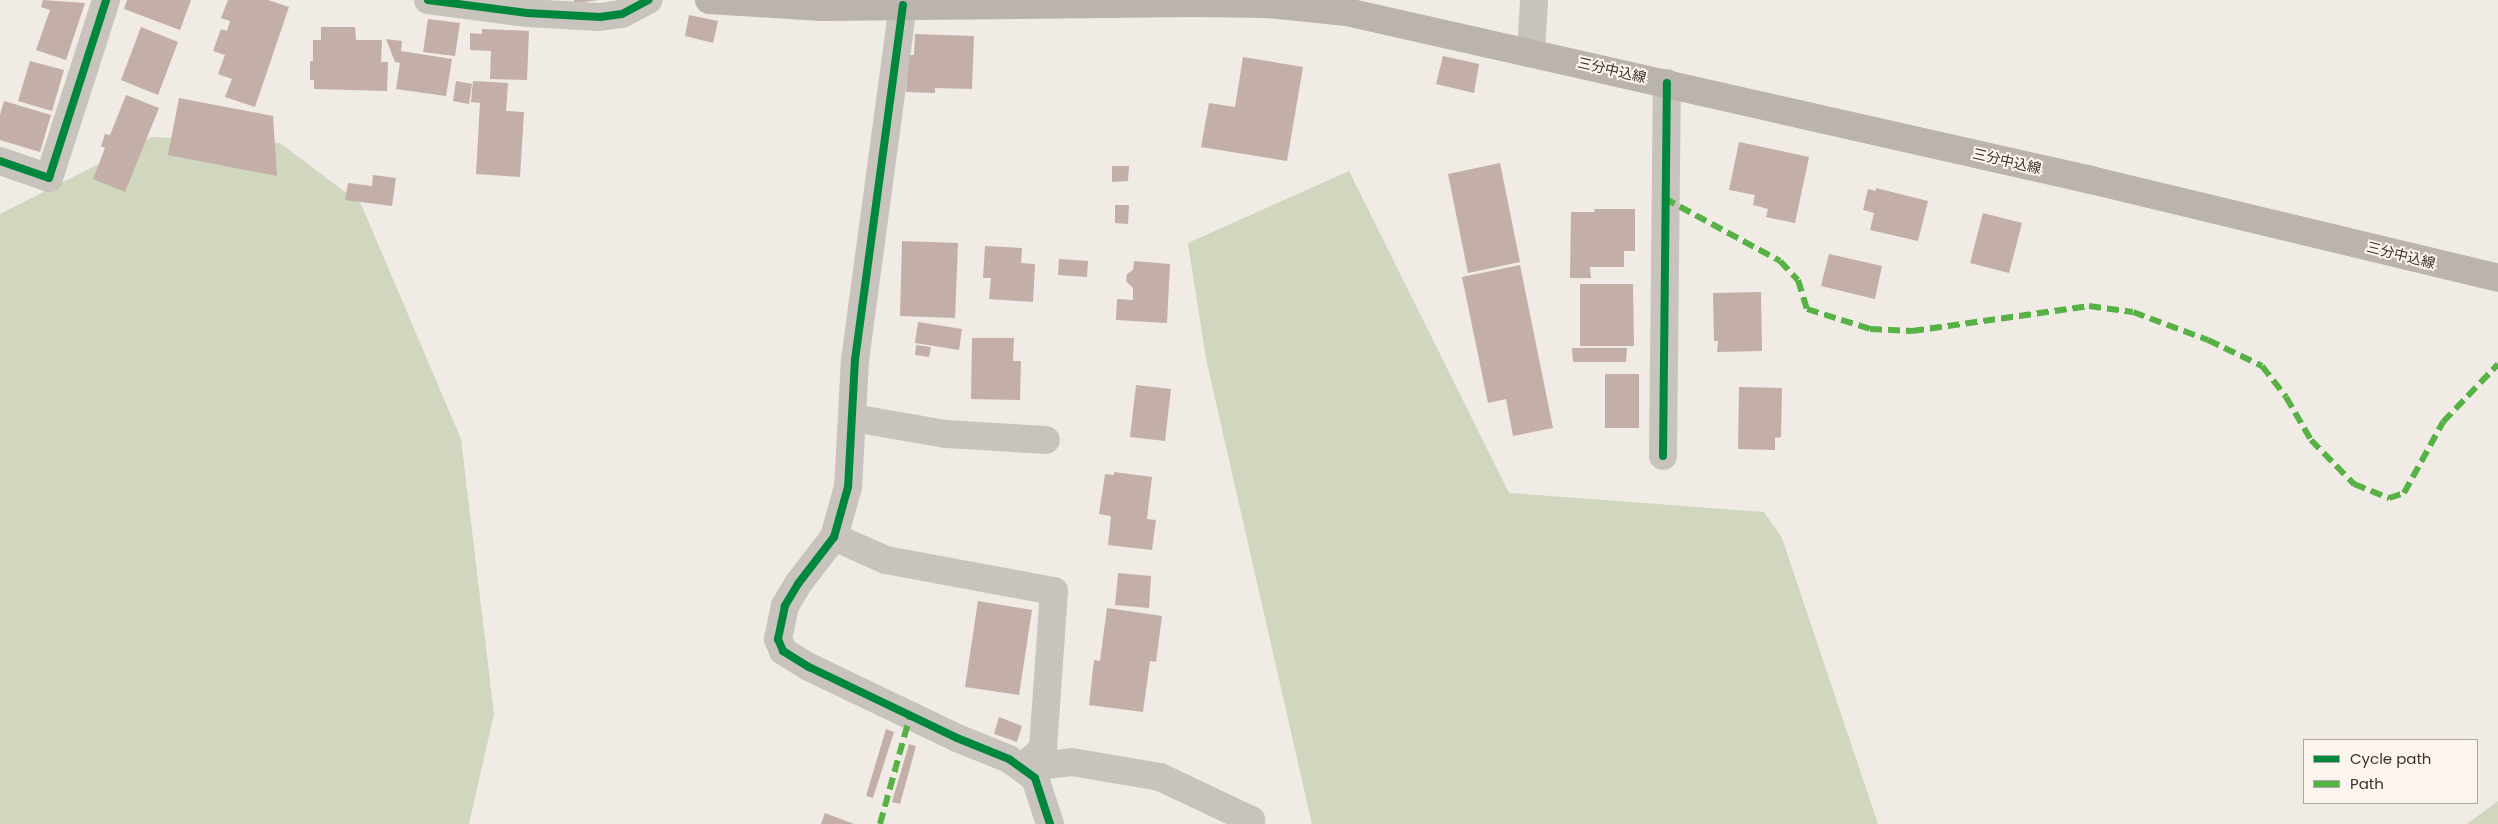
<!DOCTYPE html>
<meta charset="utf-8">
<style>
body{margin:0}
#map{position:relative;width:2498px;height:824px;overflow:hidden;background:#f0ebe5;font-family:Poppins,"Noto Sans JP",sans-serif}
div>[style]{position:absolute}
.green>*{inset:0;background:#d1d6bf}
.building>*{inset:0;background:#c3afa7}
.minor>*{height:28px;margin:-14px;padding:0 14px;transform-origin:14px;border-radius:14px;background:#c9c3be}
.secondary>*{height:28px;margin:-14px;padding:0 14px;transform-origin:14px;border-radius:14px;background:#bab3ae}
.quiet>*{height:6px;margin-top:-3px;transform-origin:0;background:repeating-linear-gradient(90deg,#57b246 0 12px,transparent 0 18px)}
.cycleway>*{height:8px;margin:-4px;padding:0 4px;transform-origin:4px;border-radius:4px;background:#00873e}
span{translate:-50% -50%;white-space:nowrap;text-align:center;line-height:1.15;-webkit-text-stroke:4px #fbf5ee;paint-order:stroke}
.street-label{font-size:14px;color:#3b302b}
.legend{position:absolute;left:2303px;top:739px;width:175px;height:65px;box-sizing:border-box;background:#fbf5ee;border:1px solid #aea6a0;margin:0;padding:6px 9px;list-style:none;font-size:15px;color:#3b302b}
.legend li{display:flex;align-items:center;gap:10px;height:25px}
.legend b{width:25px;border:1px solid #aea6a0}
</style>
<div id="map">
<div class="green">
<div style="clip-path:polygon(152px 137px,280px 143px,361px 204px,461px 439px,494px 714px,469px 824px,0 824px,0 214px)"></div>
<div style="clip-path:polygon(1349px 171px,1509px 493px,1764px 512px,1782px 538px,1878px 824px,1312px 824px,1206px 359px,1188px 243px)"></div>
<div style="clip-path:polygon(2498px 801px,2498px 824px,2467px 824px)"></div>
</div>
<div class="building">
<div style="clip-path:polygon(43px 0,85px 3px,66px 60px,36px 50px,50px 10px,41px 7px)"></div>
<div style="clip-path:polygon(127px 0,191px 0,180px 30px,124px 9px)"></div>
<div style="clip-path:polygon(228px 0,268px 0,289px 7px,255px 107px,225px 97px,232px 79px,218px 74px,225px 55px,213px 51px,221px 29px,227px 31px,230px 21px,221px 18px)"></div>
<div style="clip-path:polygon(574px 0,599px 0,574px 3px)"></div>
<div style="clip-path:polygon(689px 15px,718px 21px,713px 43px,685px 36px)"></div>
<div style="clip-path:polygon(428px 19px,460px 23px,455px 56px,423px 52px)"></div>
<div style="clip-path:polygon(141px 27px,178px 42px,158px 95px,121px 80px)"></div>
<div style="clip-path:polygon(321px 27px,355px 27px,356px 40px,382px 40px,381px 62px,388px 62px,387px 91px,314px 89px,314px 80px,310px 80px,310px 61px,313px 61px,313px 40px,321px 40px)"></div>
<div style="clip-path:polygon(482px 29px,529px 31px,527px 80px,490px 79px,491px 51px,470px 50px,470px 33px,482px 34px)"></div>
<div style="clip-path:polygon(915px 34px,974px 36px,972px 89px,935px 88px,935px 93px,906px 92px,908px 55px,914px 55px)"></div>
<div style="clip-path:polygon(386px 39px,402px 41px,401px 51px,452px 59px,446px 96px,396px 89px,400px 63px,395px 62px)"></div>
<div style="clip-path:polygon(1443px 56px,1479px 64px,1474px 93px,1436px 84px)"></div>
<div style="clip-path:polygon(1243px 57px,1303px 67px,1287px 161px,1201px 147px,1209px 103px,1235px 107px)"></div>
<div style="clip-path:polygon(30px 61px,64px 70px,52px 111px,18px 101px)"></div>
<div style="clip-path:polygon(456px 81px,472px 84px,469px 104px,453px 101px)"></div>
<div style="clip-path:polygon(473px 81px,508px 83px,506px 111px,524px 112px,520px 177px,476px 174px,480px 103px,471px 102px)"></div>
<div style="clip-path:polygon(126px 95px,159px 108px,125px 192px,93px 179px,105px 148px,101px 146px,105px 134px,110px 135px)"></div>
<div style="clip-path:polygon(179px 98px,273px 116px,277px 176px,168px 155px)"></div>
<div style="clip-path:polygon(4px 101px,51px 115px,40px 152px,0 140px,0 115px)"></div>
<div style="clip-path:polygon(1739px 142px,1809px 157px,1795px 223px,1766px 217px,1768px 209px,1753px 205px,1755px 195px,1729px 190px)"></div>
<div style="clip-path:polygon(1500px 163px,1520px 262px,1468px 273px,1448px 174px)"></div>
<div style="clip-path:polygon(1112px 166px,1129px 166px,1128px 181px,1112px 182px)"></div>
<div style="clip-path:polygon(373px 175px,396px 178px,392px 206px,345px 200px,348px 183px,372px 186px)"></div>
<div style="clip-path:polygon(1876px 188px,1928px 201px,1918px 241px,1870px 230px,1874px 213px,1863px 210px,1868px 189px,1876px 191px)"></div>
<div style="clip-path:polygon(1115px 205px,1129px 205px,1128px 224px,1115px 223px)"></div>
<div style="clip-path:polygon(1594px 209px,1635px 209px,1635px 251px,1624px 251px,1624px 267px,1590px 267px,1591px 278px,1570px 278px,1571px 212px,1595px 212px)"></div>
<div style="clip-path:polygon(1983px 213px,2022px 223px,2009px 273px,1970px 263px)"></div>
<div style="clip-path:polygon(902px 241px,958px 243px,955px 318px,900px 316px)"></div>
<div style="clip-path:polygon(985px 246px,1022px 248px,1021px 263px,1035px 264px,1033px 302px,989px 299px,991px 278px,983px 278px)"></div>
<div style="clip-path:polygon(1829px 254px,1882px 266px,1875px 299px,1821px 286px)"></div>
<div style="clip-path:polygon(1059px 259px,1088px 261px,1087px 277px,1058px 275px)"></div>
<div style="clip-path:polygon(1134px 261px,1170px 264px,1167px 323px,1116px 320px,1117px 299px,1133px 300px,1133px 288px,1126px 281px,1127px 274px,1133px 270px)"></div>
<div style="clip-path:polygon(1520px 265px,1553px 428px,1513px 436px,1506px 399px,1488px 403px,1462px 277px)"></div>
<div style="clip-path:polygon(1580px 284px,1633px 284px,1634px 346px,1580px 346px)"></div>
<div style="clip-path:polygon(1761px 292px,1762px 351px,1717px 352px,1718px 341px,1714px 341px,1713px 293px)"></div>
<div style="clip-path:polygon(918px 322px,962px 329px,959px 350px,915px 343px)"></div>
<div style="clip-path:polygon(972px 338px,1014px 338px,1013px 361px,1021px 361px,1020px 400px,971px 399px)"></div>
<div style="clip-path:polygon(916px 345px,931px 347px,929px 357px,915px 355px)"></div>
<div style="clip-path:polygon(1572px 348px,1627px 348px,1626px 362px,1573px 362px)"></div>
<div style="clip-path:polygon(1605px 374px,1639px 374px,1639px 428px,1605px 428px)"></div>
<div style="clip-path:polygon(1136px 385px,1171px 389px,1165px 441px,1130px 437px)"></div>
<div style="clip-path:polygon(1739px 387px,1782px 388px,1781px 437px,1775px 438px,1775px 450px,1738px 449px)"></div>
<div style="clip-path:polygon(1114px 472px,1152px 477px,1147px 519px,1156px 520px,1152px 550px,1108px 545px,1111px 516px,1099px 514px,1105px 474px,1114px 475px)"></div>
<div style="clip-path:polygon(1118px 573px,1151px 576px,1149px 608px,1115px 605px)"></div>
<div style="clip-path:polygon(978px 601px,1032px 610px,1019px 695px,965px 687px)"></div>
<div style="clip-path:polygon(1107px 608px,1162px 616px,1156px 662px,1150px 661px,1143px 712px,1089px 705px,1094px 660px,1100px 661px)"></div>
<div style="clip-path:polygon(999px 717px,1022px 726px,1017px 742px,994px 734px)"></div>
<div style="clip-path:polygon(886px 729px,894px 732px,873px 798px,866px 796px)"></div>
<div style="clip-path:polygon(909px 744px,916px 746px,900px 804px,892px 802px)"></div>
<div style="clip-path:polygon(825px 813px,854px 824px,821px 824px)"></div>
</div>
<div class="minor">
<div style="left:428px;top:0;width:100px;rotate:7.5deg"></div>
<div style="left:527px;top:13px;width:73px;rotate:3.1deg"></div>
<div style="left:600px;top:17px;width:22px;rotate:-8deg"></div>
<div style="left:622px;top:14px;width:30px;rotate:-28deg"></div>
<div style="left:903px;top:5px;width:357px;rotate:97.7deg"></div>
<div style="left:855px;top:359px;width:128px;rotate:93.1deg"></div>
<div style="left:848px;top:487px;width:52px;rotate:105.6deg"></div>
<div style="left:834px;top:537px;width:59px;rotate:127.5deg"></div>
<div style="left:798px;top:584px;width:26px;rotate:121deg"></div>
<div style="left:785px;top:606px;width:34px;rotate:102deg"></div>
<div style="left:778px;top:639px;width:13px;rotate:67deg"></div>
<div style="left:783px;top:651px;width:31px;rotate:32deg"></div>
<div style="left:809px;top:667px;width:164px;rotate:25.6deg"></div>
<div style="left:957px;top:738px;width:56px;rotate:22deg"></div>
<div style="left:1009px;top:759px;width:32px;rotate:36deg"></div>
<div style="left:1035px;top:778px;width:48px;rotate:71.9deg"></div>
<div style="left:1531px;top:51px;width:51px;rotate:-86.6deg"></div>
<div style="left:0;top:161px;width:52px;rotate:19.1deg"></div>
<div style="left:49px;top:178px;width:187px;rotate:-72.2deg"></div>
<div style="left:853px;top:418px;width:94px;rotate:9.8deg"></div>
<div style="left:946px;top:434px;width:100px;rotate:3.4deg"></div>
<div style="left:1663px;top:456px;width:373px;rotate:-89.4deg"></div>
<div style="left:834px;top:537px;width:57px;rotate:23.9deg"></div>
<div style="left:886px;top:560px;width:171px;rotate:10.5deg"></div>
<div style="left:1054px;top:591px;width:158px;rotate:94deg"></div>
<div style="left:1043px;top:749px;width:28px;rotate:138deg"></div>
<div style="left:1022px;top:768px;width:50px;rotate:-6.8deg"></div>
<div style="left:1072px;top:762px;width:89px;rotate:9.7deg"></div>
<div style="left:1160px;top:777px;width:101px;rotate:25.3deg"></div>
<div style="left:1251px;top:820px;width:4px;rotate:90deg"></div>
</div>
<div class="secondary">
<div style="left:709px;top:0;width:112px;rotate:3.6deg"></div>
<div style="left:821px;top:7px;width:372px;rotate:-0.6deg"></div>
<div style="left:1193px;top:3px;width:74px;rotate:0.8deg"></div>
<div style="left:1267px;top:4px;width:80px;rotate:5.7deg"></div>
<div style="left:1347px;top:12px;width:763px;rotate:12.72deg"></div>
<div style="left:2091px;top:180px;width:419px;rotate:13.5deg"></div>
</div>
<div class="quiet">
<div style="left:1664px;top:198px;width:132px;rotate:28.5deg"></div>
<div style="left:1780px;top:261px;width:26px;rotate:47deg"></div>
<div style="left:1798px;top:280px;width:30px;rotate:73deg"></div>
<div style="left:1807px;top:309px;width:66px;rotate:17.6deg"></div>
<div style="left:1870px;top:329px;width:42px;rotate:2.7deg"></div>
<div style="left:1912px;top:331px;width:179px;rotate:-8deg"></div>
<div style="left:2089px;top:306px;width:44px;rotate:7.8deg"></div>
<div style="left:2133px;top:312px;width:80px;rotate:20.5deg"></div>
<div style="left:2208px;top:340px;width:60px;rotate:25.7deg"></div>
<div style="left:2262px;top:366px;width:39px;rotate:52deg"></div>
<div style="left:2286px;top:397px;width:50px;rotate:59.8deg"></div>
<div style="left:2311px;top:440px;width:62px;rotate:45.7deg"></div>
<div style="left:2354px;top:484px;width:38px;rotate:22deg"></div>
<div style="left:2389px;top:498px;width:16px;rotate:-18deg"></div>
<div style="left:2404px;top:493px;width:81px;rotate:-61.2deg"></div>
<div style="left:2443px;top:422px;width:80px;rotate:-46.5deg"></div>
<div style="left:880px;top:824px;width:112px;rotate:-74.5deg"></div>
</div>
<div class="cycleway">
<div style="left:428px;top:0;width:100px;rotate:7.5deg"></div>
<div style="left:527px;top:13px;width:73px;rotate:3.1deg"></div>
<div style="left:600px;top:17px;width:22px;rotate:-8deg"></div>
<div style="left:622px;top:14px;width:30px;rotate:-28deg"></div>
<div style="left:903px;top:5px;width:357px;rotate:97.7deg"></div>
<div style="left:855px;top:359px;width:128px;rotate:93.1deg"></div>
<div style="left:848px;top:487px;width:52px;rotate:105.6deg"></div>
<div style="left:834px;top:537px;width:59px;rotate:127.5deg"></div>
<div style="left:798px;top:584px;width:26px;rotate:121deg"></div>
<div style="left:785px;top:606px;width:34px;rotate:102deg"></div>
<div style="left:778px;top:639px;width:13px;rotate:67deg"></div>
<div style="left:783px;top:651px;width:31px;rotate:32deg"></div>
<div style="left:809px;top:667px;width:164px;rotate:25.6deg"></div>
<div style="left:957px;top:738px;width:56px;rotate:22deg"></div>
<div style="left:1009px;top:759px;width:32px;rotate:36deg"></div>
<div style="left:1035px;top:778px;width:48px;rotate:71.9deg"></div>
<div style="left:0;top:161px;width:52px;rotate:19.1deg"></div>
<div style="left:49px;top:178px;width:187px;rotate:-72.2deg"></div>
<div style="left:1663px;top:456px;width:373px;rotate:-89.4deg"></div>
</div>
<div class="street-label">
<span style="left:1612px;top:70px;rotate:13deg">三分中込線</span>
<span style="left:2007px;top:161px;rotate:13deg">三分中込線</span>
<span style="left:2401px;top:255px;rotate:14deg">三分中込線</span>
</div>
<ul class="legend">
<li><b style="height:6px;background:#00873e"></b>Cycle path</li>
<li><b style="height:6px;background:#57b246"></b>Path</li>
</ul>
</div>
